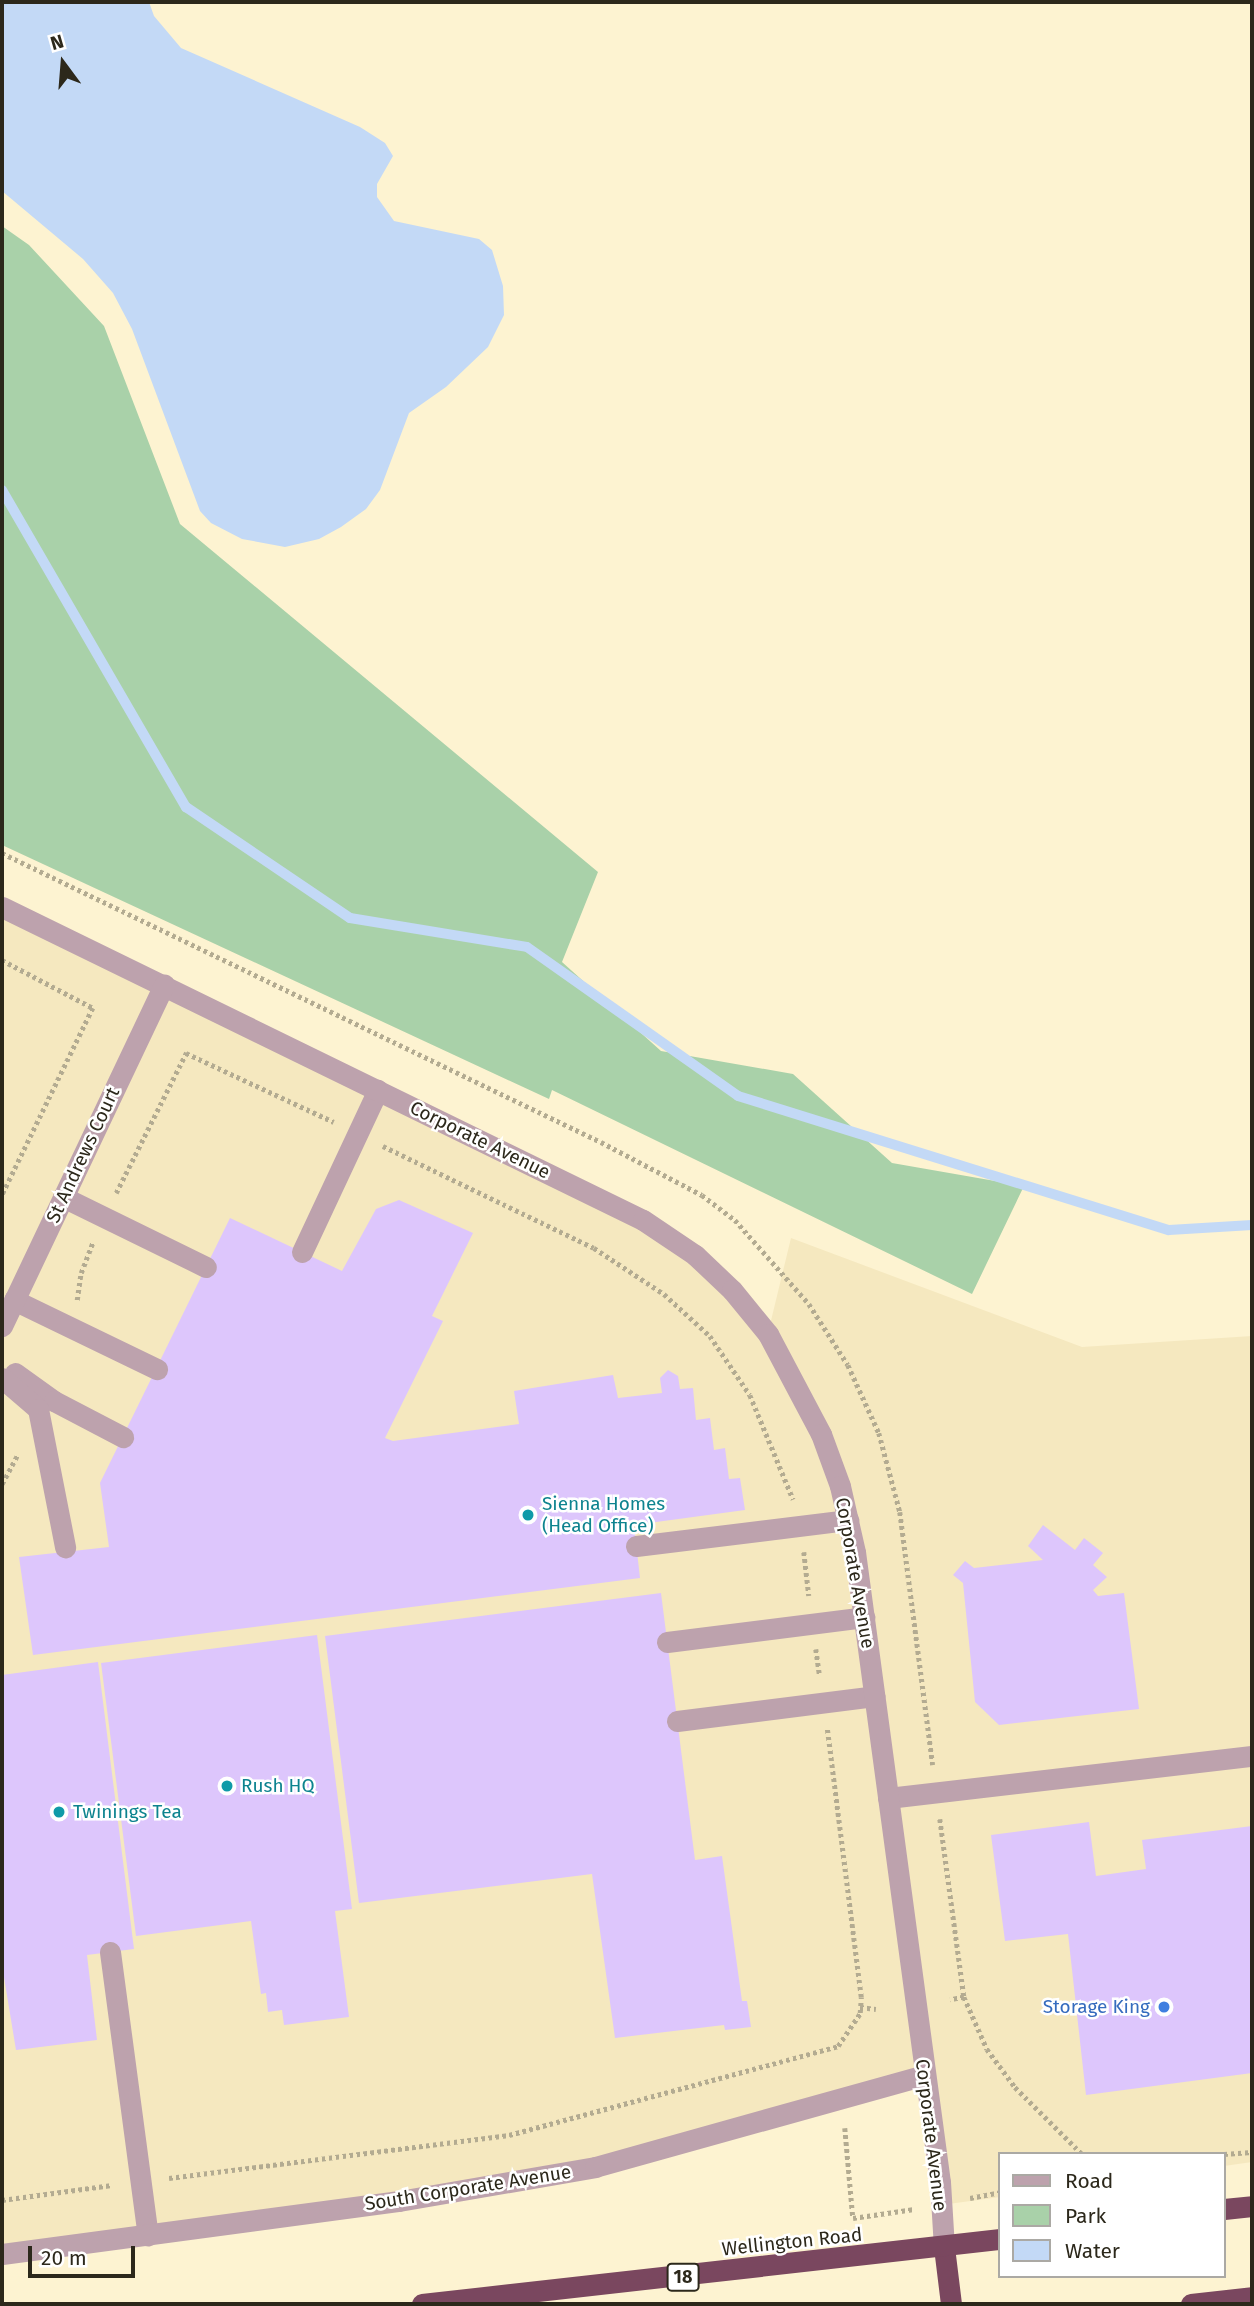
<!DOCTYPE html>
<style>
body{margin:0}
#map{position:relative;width:1254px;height:2306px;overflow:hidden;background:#fdf3d1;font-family:"Fira Sans",sans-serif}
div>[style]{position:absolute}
.built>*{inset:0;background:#f5e8bf}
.green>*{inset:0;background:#a9d1a9}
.water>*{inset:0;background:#c3d9f6}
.stream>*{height:10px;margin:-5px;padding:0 5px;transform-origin:5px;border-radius:5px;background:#c3d9f6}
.building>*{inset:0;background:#ddc6fc}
.path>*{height:4.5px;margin-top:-2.25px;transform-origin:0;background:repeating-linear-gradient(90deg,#b3ab91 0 3.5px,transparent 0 7px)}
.lane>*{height:21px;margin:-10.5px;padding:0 10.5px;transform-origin:10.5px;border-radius:10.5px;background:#bda2ad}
.street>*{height:21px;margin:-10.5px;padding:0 10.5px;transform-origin:10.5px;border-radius:10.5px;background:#bda2ad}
.highway>*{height:21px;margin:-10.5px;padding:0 10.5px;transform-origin:10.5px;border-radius:10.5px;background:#7a475f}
.dots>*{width:19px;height:19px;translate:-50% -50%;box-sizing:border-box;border:4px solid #fff;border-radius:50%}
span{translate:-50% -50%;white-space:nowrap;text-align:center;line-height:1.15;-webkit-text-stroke:5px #fff;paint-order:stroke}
.shield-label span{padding:2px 5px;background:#fff;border:2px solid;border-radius:5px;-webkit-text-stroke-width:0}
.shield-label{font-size:18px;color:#2c281b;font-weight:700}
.street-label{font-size:19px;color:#2c281b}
.culture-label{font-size:19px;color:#0d838f}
.left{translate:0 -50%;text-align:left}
.shop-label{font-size:19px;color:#366cbe}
.right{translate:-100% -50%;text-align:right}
.frame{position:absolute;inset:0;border:4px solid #2c281b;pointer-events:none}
.legend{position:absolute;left:998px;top:2152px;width:228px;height:126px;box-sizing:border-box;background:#fff;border:2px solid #aba9a4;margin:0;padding:9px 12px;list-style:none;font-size:21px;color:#2c281b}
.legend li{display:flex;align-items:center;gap:14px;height:35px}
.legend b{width:35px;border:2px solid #aba9a4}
.north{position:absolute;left:28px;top:28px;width:70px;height:70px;-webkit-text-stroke:5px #fff;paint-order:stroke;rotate:344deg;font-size:19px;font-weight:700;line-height:28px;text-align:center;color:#2c281b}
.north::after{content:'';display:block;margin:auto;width:24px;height:32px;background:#2c281b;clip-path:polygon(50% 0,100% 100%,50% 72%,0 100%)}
.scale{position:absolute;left:28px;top:2246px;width:107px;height:32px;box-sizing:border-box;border:4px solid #2c281b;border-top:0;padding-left:9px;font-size:21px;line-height:24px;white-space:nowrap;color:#2c281b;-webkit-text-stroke:5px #fff;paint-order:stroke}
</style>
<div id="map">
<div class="built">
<div style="clip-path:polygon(2px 907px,643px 1220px,768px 1333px,791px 1238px,1082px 1347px,1252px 1336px,1252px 2162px,1224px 2166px,1224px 2154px,1000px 2154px,1000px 2197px,941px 2205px,924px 2076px,595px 2167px,2px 2254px)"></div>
</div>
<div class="green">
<div style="clip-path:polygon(2px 226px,29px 245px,104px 326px,180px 524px,598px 872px,562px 962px,661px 1051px,793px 1074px,892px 1163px,1024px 1186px,972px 1294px,552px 1090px,549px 1099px,2px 845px)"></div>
</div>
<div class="water">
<div style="clip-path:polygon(2px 2px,149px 2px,154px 16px,181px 48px,360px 127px,385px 143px,393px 156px,377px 184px,377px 197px,394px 221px,479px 239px,492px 250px,503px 286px,504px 315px,488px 347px,446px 387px,409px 413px,380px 490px,366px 509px,341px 527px,319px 539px,285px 547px,242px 539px,211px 523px,200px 511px,132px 329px,113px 293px,83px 259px,2px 191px)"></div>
</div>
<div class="stream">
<div style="left:2px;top:490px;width:367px;rotate:59.9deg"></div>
<div style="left:186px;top:807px;width:198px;rotate:34.1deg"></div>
<div style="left:350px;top:918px;width:179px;rotate:9.3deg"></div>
<div style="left:527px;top:947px;width:258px;rotate:35.2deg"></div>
<div style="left:738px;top:1096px;width:451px;rotate:17.3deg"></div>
<div style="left:1169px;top:1230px;width:83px;rotate:-3.4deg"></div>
</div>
<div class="building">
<div style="clip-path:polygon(399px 1200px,473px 1233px,432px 1316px,443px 1321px,385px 1438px,393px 1441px,519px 1424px,514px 1391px,613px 1375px,618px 1398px,662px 1393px,660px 1378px,668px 1370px,678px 1376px,680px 1389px,693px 1388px,696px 1420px,710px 1418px,714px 1450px,725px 1448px,729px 1479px,740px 1478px,745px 1510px,634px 1525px,640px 1578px,33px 1655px,19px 1557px,109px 1547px,100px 1483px,230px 1218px,342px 1271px,376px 1209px)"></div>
<div style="clip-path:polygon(1043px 1525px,1075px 1550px,1084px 1538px,1103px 1553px,1093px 1565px,1107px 1577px,1093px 1590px,1098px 1596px,1124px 1593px,1139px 1709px,999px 1725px,975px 1702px,963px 1583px,953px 1575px,965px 1561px,974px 1568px,1043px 1560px,1028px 1546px)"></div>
<div style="clip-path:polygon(661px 1593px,695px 1860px,722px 1856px,742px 2001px,747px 2001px,751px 2027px,725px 2030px,724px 2025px,615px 2038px,592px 1874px,359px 1903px,325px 1636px)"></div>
<div style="clip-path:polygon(317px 1635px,352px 1909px,335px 1911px,349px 2017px,284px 2025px,282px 2010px,268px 2012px,266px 1993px,261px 1994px,251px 1921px,136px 1936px,101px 1663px)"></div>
<div style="clip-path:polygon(98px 1662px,134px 1949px,87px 1955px,97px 2040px,16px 2050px,2px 1965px,2px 1675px)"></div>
<div style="clip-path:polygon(1089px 1822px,1096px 1876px,1146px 1869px,1142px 1840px,1252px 1826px,1252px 2073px,1086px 2095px,1068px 1934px,1005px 1941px,991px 1835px)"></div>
</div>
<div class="path">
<div style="left:2px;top:853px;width:665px;rotate:25.76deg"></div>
<div style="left:601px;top:1142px;width:114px;rotate:27.7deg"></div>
<div style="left:702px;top:1195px;width:41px;rotate:37.1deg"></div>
<div style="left:735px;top:1220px;width:112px;rotate:48.6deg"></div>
<div style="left:809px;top:1304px;width:72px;rotate:57.4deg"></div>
<div style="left:848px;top:1365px;width:75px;rotate:65.5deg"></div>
<div style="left:879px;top:1433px;width:82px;rotate:75.1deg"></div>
<div style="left:900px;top:1512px;width:255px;rotate:82.6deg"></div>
<div style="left:2px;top:960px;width:103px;rotate:27.8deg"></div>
<div style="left:93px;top:1008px;width:208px;rotate:115.9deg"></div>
<div style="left:383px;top:1146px;width:234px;rotate:25.8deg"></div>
<div style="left:594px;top:1248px;width:84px;rotate:33.3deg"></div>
<div style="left:664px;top:1294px;width:62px;rotate:42.4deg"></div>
<div style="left:710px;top:1336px;width:71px;rotate:55.9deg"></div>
<div style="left:750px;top:1395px;width:113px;rotate:67.5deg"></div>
<div style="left:116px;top:1193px;width:157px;rotate:-63.4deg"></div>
<div style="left:186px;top:1053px;width:163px;rotate:25deg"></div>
<div style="left:77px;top:1300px;width:27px;rotate:-82deg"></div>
<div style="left:81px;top:1273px;width:34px;rotate:-69deg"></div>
<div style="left:2px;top:1484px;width:32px;rotate:-62deg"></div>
<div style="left:804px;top:1552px;width:44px;rotate:83.5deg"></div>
<div style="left:816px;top:1649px;width:27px;rotate:82deg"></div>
<div style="left:940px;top:1819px;width:180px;rotate:82.3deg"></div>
<div style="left:964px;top:1997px;width:14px;rotate:168deg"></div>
<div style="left:964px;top:1997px;width:57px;rotate:66.1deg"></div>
<div style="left:987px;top:2049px;width:47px;rotate:53.6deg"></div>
<div style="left:1015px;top:2087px;width:95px;rotate:45deg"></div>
<div style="left:860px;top:2007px;width:16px;rotate:7deg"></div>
<div style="left:845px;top:2128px;width:90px;rotate:84.9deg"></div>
<div style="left:853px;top:2218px;width:62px;rotate:-8.4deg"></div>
<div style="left:1224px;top:2154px;width:28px;rotate:-4deg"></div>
<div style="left:169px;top:2178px;width:343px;rotate:-7.2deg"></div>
<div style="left:509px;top:2135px;width:341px;rotate:-15.1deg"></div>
<div style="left:838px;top:2046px;width:40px;rotate:-56deg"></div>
<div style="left:860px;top:2013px;width:16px;rotate:-86deg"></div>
<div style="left:861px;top:1997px;width:270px;rotate:-97.2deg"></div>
<div style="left:970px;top:2198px;width:31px;rotate:-11deg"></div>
<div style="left:2px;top:2200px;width:111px;rotate:-7.8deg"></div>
</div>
<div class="lane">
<div style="left:63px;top:1197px;width:159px;rotate:26.1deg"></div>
<div style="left:302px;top:1252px;width:179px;rotate:-64.9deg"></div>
<div style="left:14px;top:1300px;width:159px;rotate:25.8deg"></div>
<div style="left:15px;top:1373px;width:48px;rotate:35.7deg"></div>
<div style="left:54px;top:1401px;width:78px;rotate:27.6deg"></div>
<div style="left:2px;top:1378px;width:48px;rotate:40.7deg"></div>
<div style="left:38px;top:1409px;width:141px;rotate:78.9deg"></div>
<div style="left:636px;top:1546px;width:214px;rotate:-7deg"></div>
<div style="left:667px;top:1642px;width:199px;rotate:-7.2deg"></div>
<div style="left:677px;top:1721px;width:199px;rotate:-7.2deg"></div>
<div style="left:888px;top:1798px;width:366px;rotate:-6.6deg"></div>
<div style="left:110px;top:1952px;width:286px;rotate:82.4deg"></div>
</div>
<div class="street">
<div style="left:2px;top:907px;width:713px;rotate:26.03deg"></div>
<div style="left:643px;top:1220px;width:63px;rotate:33.9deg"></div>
<div style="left:695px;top:1255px;width:51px;rotate:43.4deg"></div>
<div style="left:732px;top:1290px;width:57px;rotate:50.7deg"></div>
<div style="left:768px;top:1334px;width:113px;rotate:62.1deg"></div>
<div style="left:821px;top:1434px;width:55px;rotate:69.9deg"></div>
<div style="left:840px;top:1486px;width:68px;rotate:77.2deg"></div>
<div style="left:855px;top:1552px;width:636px;rotate:82.32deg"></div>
<div style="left:940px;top:2182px;width:65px;rotate:86.5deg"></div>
<div style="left:2px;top:1326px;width:378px;rotate:-64.6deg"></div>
<div style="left:2px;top:2254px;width:401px;rotate:-7.6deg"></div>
<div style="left:399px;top:2201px;width:199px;rotate:-9.8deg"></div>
<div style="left:595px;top:2167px;width:342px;rotate:-15.6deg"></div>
</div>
<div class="highway">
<div style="left:1224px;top:2209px;width:28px;rotate:-6deg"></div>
<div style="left:944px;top:2247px;width:57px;rotate:83deg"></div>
<div style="left:422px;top:2304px;width:582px;rotate:-6.42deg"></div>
<div style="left:1191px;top:2304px;width:61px;rotate:-6.5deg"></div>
</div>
<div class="dots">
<div style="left:528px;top:1515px;background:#0f9aa8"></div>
<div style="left:227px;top:1786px;background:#0f9aa8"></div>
<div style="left:59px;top:1812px;background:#0f9aa8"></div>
<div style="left:1164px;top:2007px;background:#3f7fe0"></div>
</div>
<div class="shield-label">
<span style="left:683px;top:2277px">18</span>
</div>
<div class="street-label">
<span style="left:480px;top:1140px;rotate:26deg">Corporate Avenue</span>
<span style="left:83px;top:1155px;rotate:-65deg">St Andrews Court</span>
<span style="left:855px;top:1573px;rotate:80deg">Corporate Avenue</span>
<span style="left:931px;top:2135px;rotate:83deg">Corporate Avenue</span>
<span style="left:468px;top:2188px;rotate:-9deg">South Corporate Avenue</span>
<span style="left:792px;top:2242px;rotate:-6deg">Wellington Road</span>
</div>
<div class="culture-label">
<span class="left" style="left:542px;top:1515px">Sienna Homes<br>(Head Office)</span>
<span class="left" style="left:241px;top:1786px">Rush HQ</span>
<span class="left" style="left:73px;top:1812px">Twinings Tea</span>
</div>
<div class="shop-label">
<span class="right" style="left:1150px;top:2007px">Storage King</span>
</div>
<div class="frame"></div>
<ul class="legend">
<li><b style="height:9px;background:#bda2ad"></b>Road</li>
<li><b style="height:19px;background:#a9d1a9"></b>Park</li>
<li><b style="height:19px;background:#c3d9f6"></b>Water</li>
</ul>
<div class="north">N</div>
<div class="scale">20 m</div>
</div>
